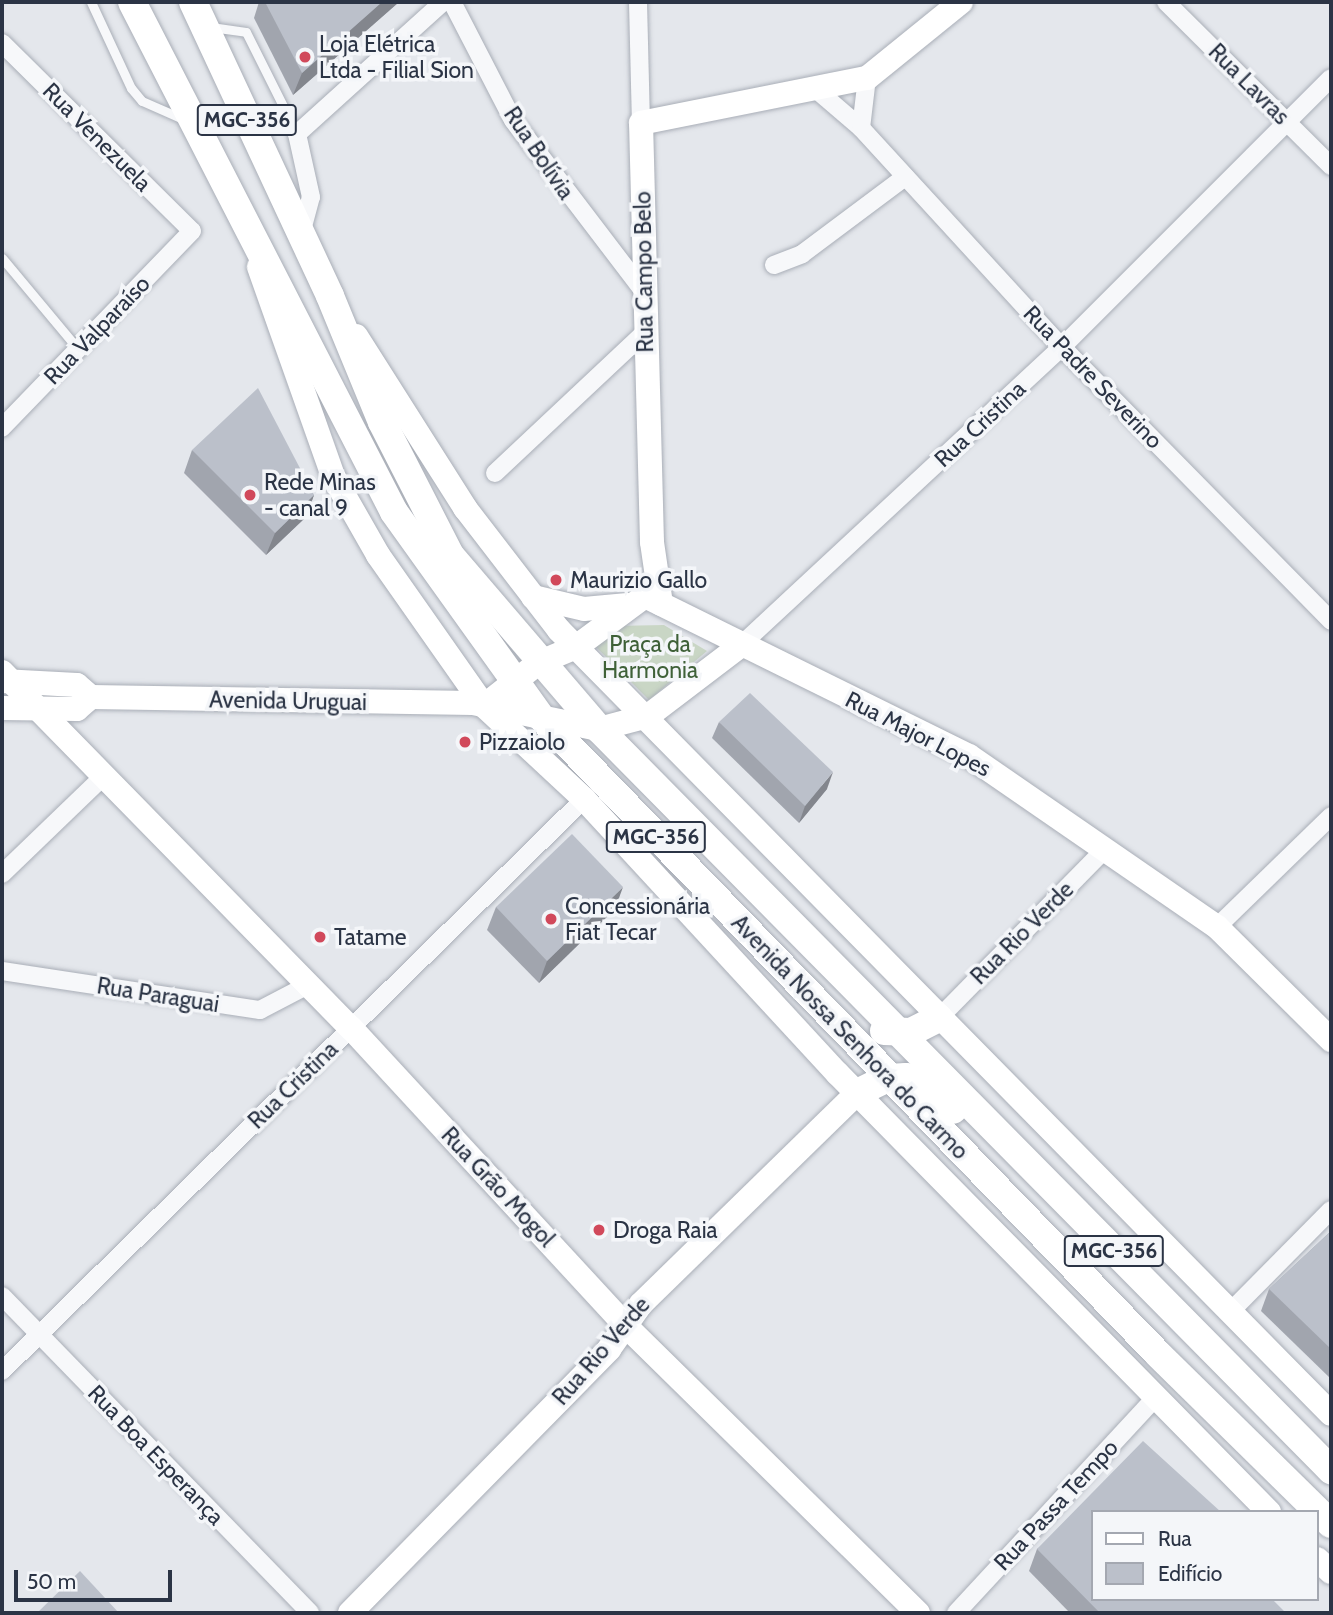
<!DOCTYPE html>
<meta charset="utf-8">
<style>
body{margin:0}
#map{position:relative;width:1333px;height:1615px;overflow:hidden;background:#e4e7ec;font-family:Cabin,sans-serif}
div>[style]{position:absolute}
.green>*{inset:0;background:#c9d6c5}
.roads{filter:drop-shadow(0 0 2px #a9aeb7) drop-shadow(0 0 2px #a9aeb7)}
.lane>*{height:9px;margin:-4.5px;padding:0 4.5px;transform-origin:4.5px;border-radius:4.5px;background:#f7f8fa}
.street>*{height:18px;margin:-9px;padding:0 9px;transform-origin:9px;border-radius:9px;background:#f7f8fa}
.secondary>*{height:24px;margin:-12px;padding:0 12px;transform-origin:12px;border-radius:12px;background:#fff}
.primary>*{height:28px;margin:-14px;padding:0 14px;transform-origin:14px;border-radius:14px;background:#fff}
.wall>*{inset:0;background:#a1a5ae}
.shaded-wall>*{inset:0;background:#83868d}
.building>*{inset:0;background:#bbc0ca}
.dots>*{width:19px;height:19px;translate:-50% -50%;box-sizing:border-box;border:4px solid #f4f6f9;border-radius:50%}
span{translate:-50% -50%;white-space:nowrap;text-align:center;line-height:1.15;-webkit-text-stroke:7px #f4f6f9;paint-order:stroke}
.shield-label span{padding:2px 5px;background:#f4f6f9;border:2px solid;border-radius:5px;-webkit-text-stroke-width:0}
.shield-label{font-size:21px;color:#2b3445;font-weight:700}
.poi-label{font-size:23px;color:#2b3445}
.left{translate:0 -50%;text-align:left}
.street-label{font-size:23px;color:#2b3445}
.park-label{font-size:23px;color:#3f6138}
.frame{position:absolute;inset:0;border:4px solid #2b3445;pointer-events:none}
.legend{position:absolute;left:1091px;top:1510px;width:228px;height:91px;box-sizing:border-box;background:#f4f6f9;border:2px solid #a4a8b1;margin:0;padding:9px 12px;list-style:none;font-size:21px;color:#2b3445}
.legend li{display:flex;align-items:center;gap:14px;height:35px}
.legend b{width:35px;border:2px solid #a4a8b1}
.scale{position:absolute;left:14px;top:1570px;width:158px;height:32px;box-sizing:border-box;border:4px solid #2b3445;border-top:0;padding-left:9px;font-size:21px;line-height:24px;white-space:nowrap;color:#2b3445;-webkit-text-stroke:5px #f4f6f9;paint-order:stroke}
</style>
<div id="map">
<div class="green">
<div style="clip-path:polygon(664px 625px,707px 651px,649px 700px,590px 641px,614px 626px)"></div>
</div>
<div class="roads">
<div class="lane">
<div style="left:91px;top:2px;width:95px;rotate:65.1deg"></div>
<div style="left:131px;top:88px;width:17px;rotate:50deg"></div>
<div style="left:142px;top:101px;width:47px;rotate:23.8deg"></div>
<div style="left:211px;top:27px;width:35px;rotate:8deg"></div>
<div style="left:246px;top:32px;width:114px;rotate:63.4deg"></div>
<div style="left:2px;top:258px;width:119px;rotate:50.1deg"></div>
</div>
<div class="street">
<div style="left:452px;top:2px;width:133px;rotate:62.7deg"></div>
<div style="left:513px;top:120px;width:218px;rotate:52.7deg"></div>
<div style="left:638px;top:2px;width:121px;rotate:88.6deg"></div>
<div style="left:1166px;top:2px;width:233px;rotate:44.8deg"></div>
<div style="left:2px;top:43px;width:267px;rotate:44.7deg"></div>
<div style="left:192px;top:231px;width:274px;rotate:134deg"></div>
<div style="left:818px;top:91px;width:57px;rotate:40.7deg"></div>
<div style="left:861px;top:128px;width:297px;rotate:47.5deg"></div>
<div style="left:1062px;top:347px;width:384px;rotate:45.5deg"></div>
<div style="left:861px;top:128px;width:50px;rotate:-83.2deg"></div>
<div style="left:301px;top:234px;width:38px;rotate:-75deg"></div>
<div style="left:311px;top:197px;width:65px;rotate:-102.5deg"></div>
<div style="left:297px;top:134px;width:197px;rotate:-42.1deg"></div>
<div style="left:774px;top:265px;width:30px;rotate:-21deg"></div>
<div style="left:802px;top:254px;width:129px;rotate:-36.8deg"></div>
<div style="left:495px;top:473px;width:206px;rotate:-43.2deg"></div>
<div style="left:740px;top:646px;width:439px;rotate:-42.9deg"></div>
<div style="left:1062px;top:347px;width:380px;rotate:-45deg"></div>
<div style="left:2px;top:874px;width:143px;rotate:-43.9deg"></div>
<div style="left:1217px;top:927px;width:159px;rotate:-44.2deg"></div>
<div style="left:2px;top:971px;width:261px;rotate:8.6deg"></div>
<div style="left:260px;top:1010px;width:54px;rotate:-27.5deg"></div>
<div style="left:939px;top:1018px;width:238px;rotate:-45.5deg"></div>
<div style="left:2px;top:1296px;width:442px;rotate:45.8deg"></div>
<div style="left:1231px;top:1311px;width:142px;rotate:-45.3deg"></div>
<div style="left:2px;top:1371px;width:816px;rotate:-44.5deg"></div>
<div style="left:956px;top:1613px;width:294px;rotate:-47.2deg"></div>
</div>
<div class="secondary">
<div style="left:259px;top:267px;width:222px;rotate:70.5deg"></div>
<div style="left:333px;top:476px;width:91px;rotate:60.3deg"></div>
<div style="left:378px;top:555px;width:184px;rotate:54.9deg"></div>
<div style="left:484px;top:706px;width:137px;rotate:42.9deg"></div>
<div style="left:584px;top:799px;width:373px;rotate:47.3deg"></div>
<div style="left:837px;top:1073px;width:616px;rotate:45.46deg"></div>
<div style="left:356px;top:336px;width:204px;rotate:57.6deg"></div>
<div style="left:465px;top:508px;width:154px;rotate:52.4deg"></div>
<div style="left:559px;top:630px;width:1100px;rotate:45.44deg"></div>
<div style="left:533px;top:597px;width:52px;rotate:13.2deg"></div>
<div style="left:584px;top:609px;width:44px;rotate:-5.2deg"></div>
<div style="left:647px;top:597px;width:359px;rotate:26.3deg"></div>
<div style="left:969px;top:756px;width:301px;rotate:34.6deg"></div>
<div style="left:1217px;top:927px;width:161px;rotate:44.7deg"></div>
<div style="left:661px;top:604px;width:63px;rotate:-98.3deg"></div>
<div style="left:652px;top:542px;width:419px;rotate:-91.5deg"></div>
<div style="left:641px;top:123px;width:230px;rotate:-11.3deg"></div>
<div style="left:867px;top:78px;width:121px;rotate:-39deg"></div>
<div style="left:2px;top:672px;width:499px;rotate:45.6deg"></div>
<div style="left:351px;top:1028px;width:407px;rotate:47.3deg"></div>
<div style="left:627px;top:1327px;width:408px;rotate:44.5deg"></div>
<div style="left:2px;top:681px;width:75px;rotate:3.1deg"></div>
<div style="left:77px;top:685px;width:18px;rotate:41deg"></div>
<div style="left:91px;top:697px;width:382px;rotate:0.9deg"></div>
<div style="left:473px;top:703px;width:129px;rotate:11.7deg"></div>
<div style="left:599px;top:729px;width:51px;rotate:-14.9deg"></div>
<div style="left:648px;top:716px;width:116px;rotate:-37.3deg"></div>
<div style="left:484px;top:706px;width:69px;rotate:-38.5deg"></div>
<div style="left:538px;top:663px;width:41px;rotate:-22.8deg"></div>
<div style="left:576px;top:647px;width:86px;rotate:-36.5deg"></div>
<div style="left:2px;top:708px;width:75px;rotate:0.8deg"></div>
<div style="left:77px;top:709px;width:18px;rotate:-41deg"></div>
<div style="left:1317px;top:1559px;width:19px;rotate:43deg"></div>
<div style="left:350px;top:1613px;width:370px;rotate:-45.5deg"></div>
<div style="left:609px;top:1349px;width:55px;rotate:-54.6deg"></div>
<div style="left:641px;top:1304px;width:302px;rotate:-44.3deg"></div>
</div>
<div class="primary">
<div style="left:132px;top:2px;width:573px;rotate:62.81deg"></div>
<div style="left:394px;top:512px;width:252px;rotate:54.4deg"></div>
<div style="left:541px;top:717px;width:888px;rotate:45.91deg"></div>
<div style="left:1159px;top:1355px;width:241px;rotate:44.5deg"></div>
<div style="left:193px;top:2px;width:324px;rotate:65deg"></div>
<div style="left:330px;top:296px;width:136px;rotate:67.6deg"></div>
<div style="left:382px;top:422px;width:149px;rotate:62.9deg"></div>
<div style="left:450px;top:555px;width:229px;rotate:49.4deg"></div>
<div style="left:599px;top:729px;width:1042px;rotate:45.35deg"></div>
<div style="left:884px;top:1031px;width:27px;rotate:2deg"></div>
<div style="left:911px;top:1032px;width:31px;rotate:-27deg"></div>
<div style="left:857px;top:1093px;width:34px;rotate:-26deg"></div>
<div style="left:888px;top:1078px;width:18px;rotate:-3deg"></div>
<div style="left:906px;top:1077px;width:27px;rotate:24deg"></div>
<div style="left:931px;top:1088px;width:31px;rotate:45deg"></div>
</div>
</div>
<div class="wall">
<div style="clip-path:polygon(259px 2px,399px 2px,293px 95px,254px 18px)"></div>
<div style="clip-path:polygon(192px 450px,314px 495px,306px 517px,266px 555px,184px 473px)"></div>
<div style="clip-path:polygon(719px 722px,827px 789px,799px 823px,712px 738px)"></div>
<div style="clip-path:polygon(496px 907px,615px 909px,539px 983px,487px 930px)"></div>
<div style="clip-path:polygon(1331px 1231px,1331px 1379px,1261px 1311px,1269px 1289px)"></div>
<div style="clip-path:polygon(1093px 1512px,1286px 1613px,1070px 1613px,1029px 1571px,1037px 1549px)"></div>
</div>
<div class="shaded-wall">
<div style="clip-path:polygon(382px 2px,399px 2px,293px 95px,302px 73px)"></div>
<div style="clip-path:polygon(314px 495px,306px 517px,266px 555px,275px 533px)"></div>
<div style="clip-path:polygon(833px 772px,827px 789px,799px 823px,805px 806px)"></div>
<div style="clip-path:polygon(623px 887px,615px 909px,539px 983px,547px 961px)"></div>
</div>
<div class="building">
<div style="clip-path:polygon(265px 2px,382px 2px,302px 73px)"></div>
<div style="clip-path:polygon(258px 388px,314px 495px,275px 533px,192px 450px)"></div>
<div style="clip-path:polygon(750px 693px,833px 772px,805px 806px,719px 722px)"></div>
<div style="clip-path:polygon(572px 834px,623px 887px,547px 961px,496px 907px)"></div>
<div style="clip-path:polygon(1331px 1231px,1331px 1349px,1269px 1289px)"></div>
<div style="clip-path:polygon(1143px 1441px,1221px 1512px,1093px 1512px,1093px 1599px,1272px 1599px,1286px 1613px,1100px 1613px,1037px 1549px)"></div>
<div style="clip-path:polygon(80px 1571px,119px 1613px,37px 1613px)"></div>
</div>
<div class="dots">
<div style="left:305px;top:57px;background:#d1495b"></div>
<div style="left:250px;top:495px;background:#d1495b"></div>
<div style="left:556px;top:580px;background:#d1495b"></div>
<div style="left:465px;top:742px;background:#d1495b"></div>
<div style="left:551px;top:919px;background:#d1495b"></div>
<div style="left:320px;top:937px;background:#d1495b"></div>
<div style="left:599px;top:1230px;background:#d1495b"></div>
</div>
<div class="shield-label">
<span style="left:247px;top:120px">MGC-356</span>
<span style="left:656px;top:837px">MGC-356</span>
<span style="left:1114px;top:1251px">MGC-356</span>
</div>
<div class="poi-label">
<span class="left" style="left:319px;top:57px">Loja Elétrica<br>Ltda - Filial Sion</span>
<span class="left" style="left:264px;top:495px">Rede Minas<br>- canal 9</span>
<span class="left" style="left:570px;top:580px">Maurizio Gallo</span>
<span class="left" style="left:479px;top:742px">Pizzaiolo</span>
<span class="left" style="left:565px;top:919px">Concessionária<br>Fiat Tecar</span>
<span class="left" style="left:334px;top:937px">Tatame</span>
<span class="left" style="left:613px;top:1230px">Droga Raia</span>
</div>
<div class="street-label">
<span style="left:1249px;top:84px;rotate:45deg">Rua Lavras</span>
<span style="left:97px;top:137px;rotate:45deg">Rua Venezuela</span>
<span style="left:539px;top:153px;rotate:56deg">Rua Bolívia</span>
<span style="left:644px;top:272px;rotate:-91deg">Rua Campo Belo</span>
<span style="left:97px;top:330px;rotate:-46deg">Rua Valparaíso</span>
<span style="left:1093px;top:377px;rotate:46deg">Rua Padre Severino</span>
<span style="left:980px;top:424px;rotate:-43deg">Rua Cristina</span>
<span style="left:288px;top:701px;rotate:1deg">Avenida Uruguai</span>
<span style="left:918px;top:734px;rotate:27deg">Rua Major Lopes</span>
<span style="left:1022px;top:933px;rotate:-45deg">Rua Rio Verde</span>
<span style="left:158px;top:995px;rotate:9deg">Rua Paraguai</span>
<span style="left:850px;top:1037px;rotate:46deg">Avenida Nossa Senhora do Carmo</span>
<span style="left:293px;top:1085px;rotate:-44deg">Rua Cristina</span>
<span style="left:498px;top:1187px;rotate:47deg">Rua Grão Mogol</span>
<span style="left:601px;top:1351px;rotate:-49deg">Rua Rio Verde</span>
<span style="left:156px;top:1455px;rotate:46deg">Rua Boa Esperança</span>
<span style="left:1056px;top:1505px;rotate:-47deg">Rua Passa Tempo</span>
</div>
<div class="park-label">
<span style="left:650px;top:657px">Praça da<br>Harmonia</span>
</div>
<div class="frame"></div>
<ul class="legend">
<li><b style="height:9px;background:#fff"></b>Rua</li>
<li><b style="height:19px;background:#bbc0ca"></b>Edifício</li>
</ul>
<div class="scale">50 m</div>
</div>
